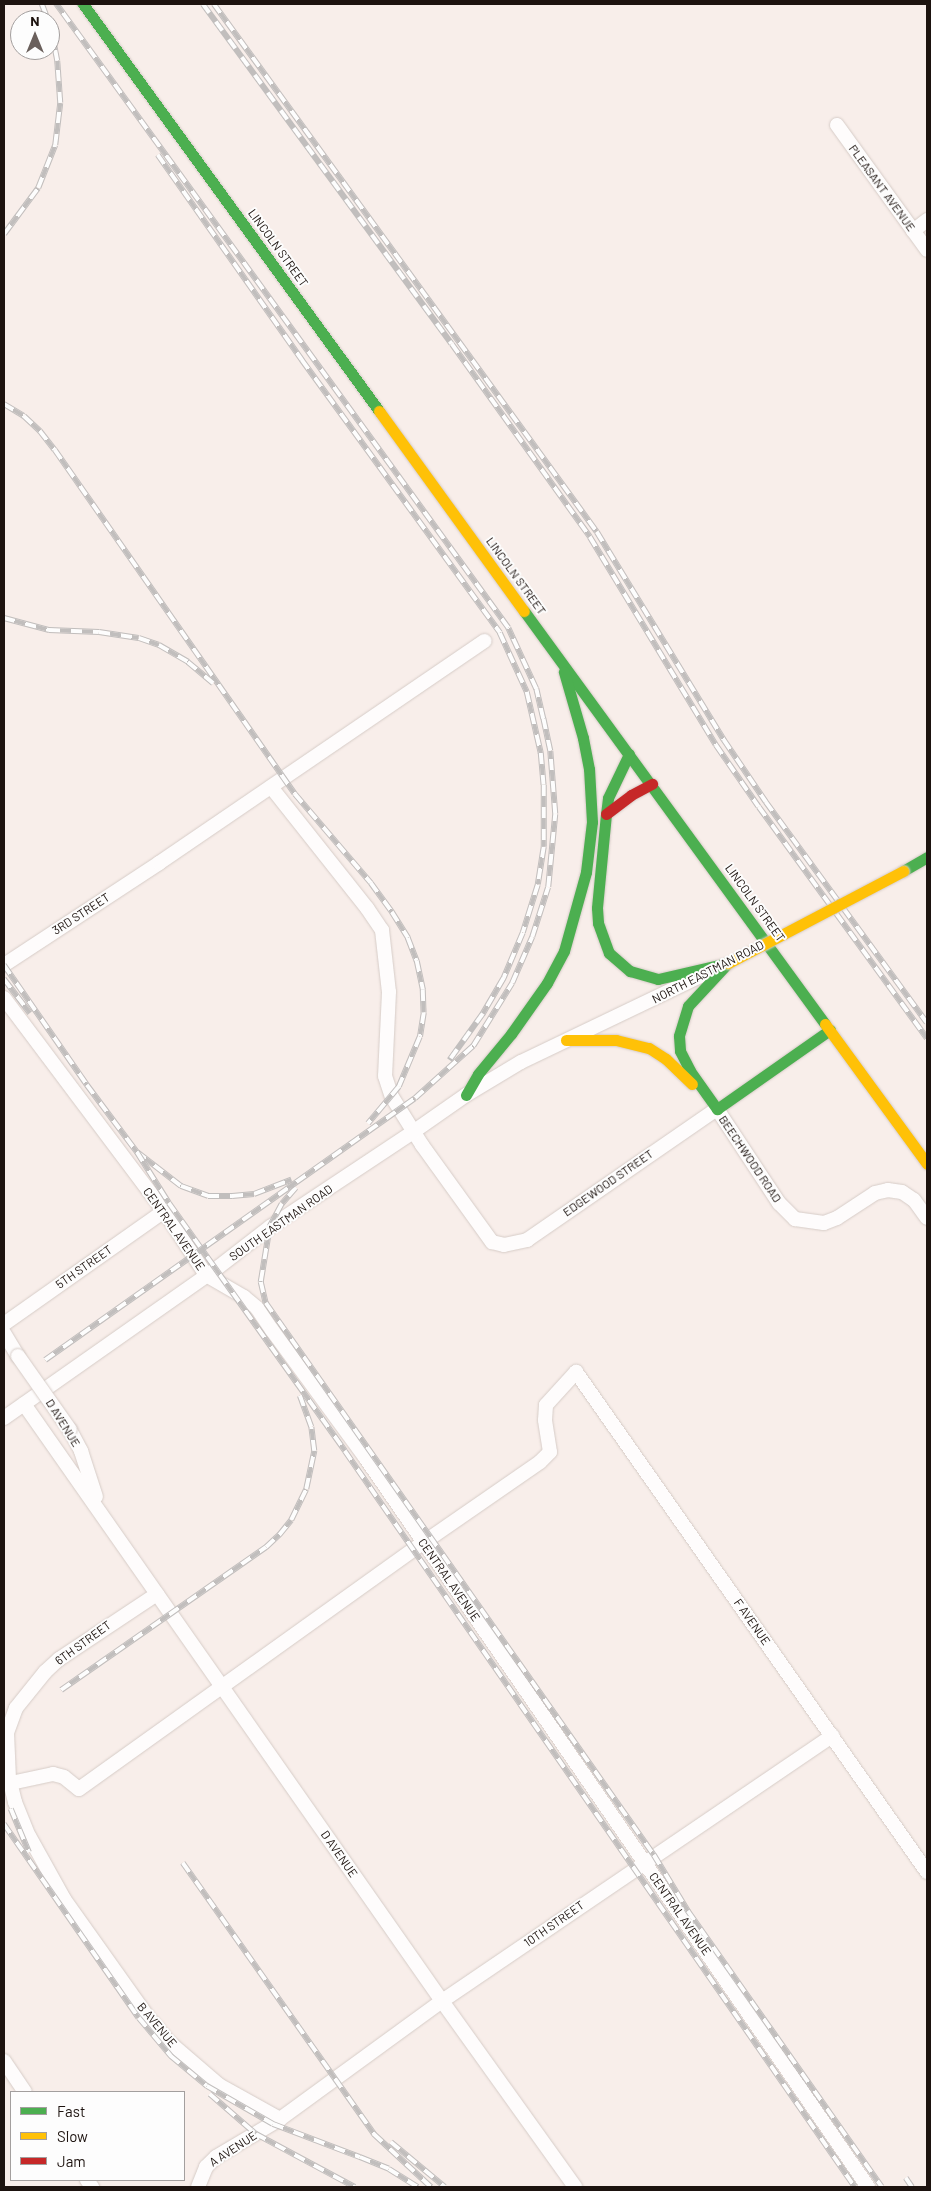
<!DOCTYPE html>
<style>
body{margin:0}
#map{position:relative;width:931px;height:2191px;overflow:hidden;background:#f8eeea;font-family:Barlow,sans-serif}
div>[style]{position:absolute}
.roads{filter:drop-shadow(0 0 1px #d6ccc7) drop-shadow(0 0 1px #d6ccc7)}
.street>*{height:14px;margin:-7px;padding:0 7px;transform-origin:7px;border-radius:7px;background:#fefcfc}
.fast>*{height:11px;margin:-5.5px;padding:0 5.5px;transform-origin:5.5px;border-radius:5.5px;background:#4caf50}
.slow>*{height:11px;margin:-5.5px;padding:0 5.5px;transform-origin:5.5px;border-radius:5.5px;background:#ffc107}
.jam>*{height:11px;margin:-5.5px;padding:0 5.5px;transform-origin:5.5px;border-radius:5.5px;background:#c62828}
.rail>*{height:5.5px;margin-top:-2.75px;transform-origin:0;background:repeating-linear-gradient(90deg,#fdfdfd 0 11px,#c1bebd 0 22px);box-sizing:border-box;border-block:1px solid #c1bebd}
.bridges{filter:drop-shadow(0 0 1px #d6ccc7) drop-shadow(0 0 1px #d6ccc7)}
.street-bridge>*{height:14px;margin:-7px;padding:0 7px;transform-origin:7px;border-radius:7px;background:#fefcfc}
.slow-bridge>*{height:11px;margin:-5.5px;padding:0 5.5px;transform-origin:5.5px;border-radius:5.5px;background:#ffc107}
span{translate:-50% -50%;white-space:nowrap;text-align:center;line-height:1.15;-webkit-text-stroke:4px #fdfdfd;paint-order:stroke}
.street-label{font-size:12px;color:#1d130f}
.frame{position:absolute;inset:0;border:5px solid #1d130f;pointer-events:none}
.legend{position:absolute;left:10px;top:2091px;width:175px;height:90px;box-sizing:border-box;background:#fdfdfd;border:1px solid #a39f9e;margin:0;padding:6px 9px;list-style:none;font-size:15px;color:#1d130f}
.legend li{display:flex;align-items:center;gap:10px;height:25px}
.legend b{width:25px;border:1px solid #a39f9e}
.north{position:absolute;left:10px;top:10px;width:50px;height:50px;box-sizing:border-box;background:#fdfdfd;border:1px solid #a39f9e;border-radius:50%;rotate:0deg;font-size:14px;font-weight:700;line-height:20px;text-align:center;color:#1d130f}
.north::after{content:'';display:block;margin:auto;width:18px;height:22px;background:#6a605c;clip-path:polygon(50% 0,100% 100%,50% 72%,0 100%)}
</style>
<div id="map">
<div class="roads">
<div class="street">
<div style="left:837px;top:125px;width:154px;rotate:54.2deg"></div>
<div style="left:913px;top:231px;width:18px;rotate:-38deg"></div>
<div style="left:271px;top:787px;width:154px;rotate:51.6deg"></div>
<div style="left:367px;top:908px;width:27px;rotate:56deg"></div>
<div style="left:382px;top:930px;width:62px;rotate:83.6deg"></div>
<div style="left:389px;top:992px;width:84px;rotate:92.7deg"></div>
<div style="left:385px;top:1076px;width:22px;rotate:72deg"></div>
<div style="left:392px;top:1097px;width:57px;rotate:58deg"></div>
<div style="left:422px;top:1145px;width:120px;rotate:54.2deg"></div>
<div style="left:492px;top:1242px;width:12px;rotate:14deg"></div>
<div style="left:504px;top:1245px;width:24px;rotate:-12deg"></div>
<div style="left:527px;top:1240px;width:231px;rotate:-34.6deg"></div>
<div style="left:717px;top:1109px;width:113px;rotate:56.6deg"></div>
<div style="left:779px;top:1203px;width:23px;rotate:45deg"></div>
<div style="left:795px;top:1219px;width:29px;rotate:8deg"></div>
<div style="left:824px;top:1223px;width:14px;rotate:-21deg"></div>
<div style="left:837px;top:1218px;width:45px;rotate:-33.3deg"></div>
<div style="left:875px;top:1193px;width:13px;rotate:-13deg"></div>
<div style="left:888px;top:1190px;width:14px;rotate:8deg"></div>
<div style="left:902px;top:1192px;width:14px;rotate:34deg"></div>
<div style="left:914px;top:1200px;width:22px;rotate:54deg"></div>
<div style="left:4px;top:965px;width:186px;rotate:-33.3deg"></div>
<div style="left:159px;top:863px;width:394px;rotate:-34.3deg"></div>
<div style="left:4px;top:998px;width:266px;rotate:53.1deg"></div>
<div style="left:164px;top:1211px;width:77px;rotate:56.7deg"></div>
<div style="left:206px;top:1275px;width:44px;rotate:30.1deg"></div>
<div style="left:244px;top:1297px;width:17px;rotate:40deg"></div>
<div style="left:257px;top:1308px;width:27px;rotate:56deg"></div>
<div style="left:272px;top:1330px;width:157px;rotate:53.8deg"></div>
<div style="left:365px;top:1457px;width:887px;rotate:55.43deg"></div>
<div style="left:4px;top:1324px;width:196px;rotate:-35.2deg"></div>
<div style="left:4px;top:1333px;width:27px;rotate:59deg"></div>
<div style="left:24px;top:1404px;width:729px;rotate:55deg"></div>
<div style="left:442px;top:2001px;width:229px;rotate:54.4deg"></div>
<div style="left:4px;top:1418px;width:259px;rotate:-35.1deg"></div>
<div style="left:216px;top:1269px;width:68px;rotate:-37.9deg"></div>
<div style="left:270px;top:1227px;width:172px;rotate:-33.6deg"></div>
<div style="left:413px;top:1132px;width:65px;rotate:-34.9deg"></div>
<div style="left:466px;top:1095px;width:64px;rotate:-31deg"></div>
<div style="left:521px;top:1062px;width:206px;rotate:-25.6deg"></div>
<div style="left:70px;top:1430px;width:24px;rotate:62deg"></div>
<div style="left:81px;top:1451px;width:48px;rotate:71.9deg"></div>
<div style="left:157px;top:1594px;width:118px;rotate:146.4deg"></div>
<div style="left:59px;top:1659px;width:19px;rotate:137deg"></div>
<div style="left:45px;top:1672px;width:46px;rotate:128.9deg"></div>
<div style="left:16px;top:1708px;width:27px;rotate:110deg"></div>
<div style="left:7px;top:1733px;width:45px;rotate:87.5deg"></div>
<div style="left:9px;top:1778px;width:25px;rotate:76deg"></div>
<div style="left:15px;top:1802px;width:37px;rotate:68deg"></div>
<div style="left:29px;top:1836px;width:72px;rotate:60.9deg"></div>
<div style="left:64px;top:1899px;width:143px;rotate:54.6deg"></div>
<div style="left:147px;top:2016px;width:34px;rotate:50deg"></div>
<div style="left:169px;top:2042px;width:66px;rotate:40.7deg"></div>
<div style="left:219px;top:2085px;width:70px;rotate:29.1deg"></div>
<div style="left:11px;top:1783px;width:43px;rotate:-12.1deg"></div>
<div style="left:53px;top:1774px;width:11px;rotate:15deg"></div>
<div style="left:64px;top:1777px;width:19px;rotate:39deg"></div>
<div style="left:79px;top:1789px;width:423px;rotate:-35.6deg"></div>
<div style="left:423px;top:1543px;width:142px;rotate:-34.7deg"></div>
<div style="left:540px;top:1462px;width:14px;rotate:-45deg"></div>
<div style="left:550px;top:1452px;width:32px;rotate:-99deg"></div>
<div style="left:545px;top:1420px;width:15px;rotate:-86deg"></div>
<div style="left:546px;top:1405px;width:45px;rotate:-47.7deg"></div>
<div style="left:576px;top:1372px;width:611px;rotate:54.93deg"></div>
<div style="left:4px;top:2061px;width:37px;rotate:56deg"></div>
<div style="left:87px;top:2180px;width:9px;rotate:54deg"></div>
<div style="left:198px;top:2187px;width:22px;rotate:-68deg"></div>
<div style="left:206px;top:2167px;width:14px;rotate:-45deg"></div>
<div style="left:216px;top:2157px;width:74px;rotate:-30.7deg"></div>
<div style="left:280px;top:2119px;width:200px;rotate:-36.1deg"></div>
<div style="left:442px;top:2001px;width:472px;rotate:-34.2deg"></div>
</div>
<div class="fast">
<div style="left:83px;top:4px;width:503px;rotate:53.97deg"></div>
<div style="left:524px;top:611px;width:511px;rotate:53.91deg"></div>
<div style="left:629px;top:754px;width:49px;rotate:115.5deg"></div>
<div style="left:608px;top:798px;width:16px;rotate:97deg"></div>
<div style="left:606px;top:814px;width:94px;rotate:95.5deg"></div>
<div style="left:597px;top:908px;width:15px;rotate:86deg"></div>
<div style="left:598px;top:923px;width:32px;rotate:70deg"></div>
<div style="left:609px;top:953px;width:28px;rotate:41deg"></div>
<div style="left:630px;top:971px;width:29px;rotate:16deg"></div>
<div style="left:658px;top:979px;width:72px;rotate:-12.9deg"></div>
<div style="left:903px;top:871px;width:28px;rotate:-30deg"></div>
<div style="left:727px;top:964px;width:57px;rotate:132.9deg"></div>
<div style="left:688px;top:1006px;width:31px;rotate:107deg"></div>
<div style="left:679px;top:1036px;width:15px;rotate:86deg"></div>
<div style="left:680px;top:1051px;width:22px;rotate:63deg"></div>
<div style="left:690px;top:1071px;width:47px;rotate:54.6deg"></div>
<div style="left:717px;top:1109px;width:138px;rotate:-35deg"></div>
<div style="left:466px;top:1095px;width:24px;rotate:-60deg"></div>
<div style="left:478px;top:1074px;width:52px;rotate:-50.5deg"></div>
<div style="left:511px;top:1034px;width:62px;rotate:-54.8deg"></div>
<div style="left:547px;top:983px;width:36px;rotate:-62deg"></div>
<div style="left:564px;top:951px;width:82px;rotate:-74.4deg"></div>
<div style="left:586px;top:872px;width:50px;rotate:-83.2deg"></div>
<div style="left:592px;top:822px;width:53px;rotate:-93.2deg"></div>
<div style="left:589px;top:769px;width:32px;rotate:-101deg"></div>
<div style="left:583px;top:738px;width:69px;rotate:-106.1deg"></div>
</div>
<div class="slow">
<div style="left:379px;top:411px;width:247px;rotate:54.1deg"></div>
<div style="left:825px;top:1024px;width:173px;rotate:53.9deg"></div>
<div style="left:566px;top:1040px;width:50px"></div>
<div style="left:616px;top:1040px;width:34px;rotate:14deg"></div>
<div style="left:649px;top:1048px;width:20px;rotate:33deg"></div>
<div style="left:666px;top:1059px;width:36px;rotate:44deg"></div>
</div>
<div class="jam">
<div style="left:606px;top:814px;width:31px;rotate:-37deg"></div>
<div style="left:631px;top:795px;width:24px;rotate:-28deg"></div>
</div>
</div>
<div class="rail">
<div style="left:42px;top:4px;width:17px;rotate:69deg"></div>
<div style="left:203px;top:4px;width:421px;rotate:53.8deg"></div>
<div style="left:452px;top:344px;width:237px;rotate:54.4deg"></div>
<div style="left:590px;top:537px;width:243px;rotate:58.8deg"></div>
<div style="left:716px;top:745px;width:75px;rotate:55.3deg"></div>
<div style="left:759px;top:807px;width:286px;rotate:54deg"></div>
<div style="left:214px;top:4px;width:652px;rotate:54.04deg"></div>
<div style="left:597px;top:532px;width:244px;rotate:58.6deg"></div>
<div style="left:724px;top:740px;width:75px;rotate:55.9deg"></div>
<div style="left:766px;top:802px;width:273px;rotate:53.9deg"></div>
<div style="left:158px;top:155px;width:251px;rotate:54.9deg"></div>
<div style="left:302px;top:360px;width:337px;rotate:54deg"></div>
<div style="left:500px;top:633px;width:65px;rotate:65.4deg"></div>
<div style="left:527px;top:692px;width:63px;rotate:77.1deg"></div>
<div style="left:541px;top:753px;width:32px;rotate:85deg"></div>
<div style="left:544px;top:785px;width:62px;rotate:90deg"></div>
<div style="left:544px;top:847px;width:38px;rotate:99deg"></div>
<div style="left:538px;top:885px;width:50px;rotate:107.4deg"></div>
<div style="left:523px;top:933px;width:49px;rotate:112.9deg"></div>
<div style="left:504px;top:978px;width:42px;rotate:120.3deg"></div>
<div style="left:483px;top:1014px;width:57px;rotate:125.7deg"></div>
<div style="left:4px;top:234px;width:57px;rotate:-53.5deg"></div>
<div style="left:38px;top:188px;width:46px;rotate:-68.4deg"></div>
<div style="left:55px;top:145px;width:42px;rotate:-83.2deg"></div>
<div style="left:60px;top:103px;width:42px;rotate:-94.1deg"></div>
<div style="left:57px;top:61px;width:38px;rotate:-101deg"></div>
<div style="left:4px;top:404px;width:23px;rotate:31deg"></div>
<div style="left:24px;top:416px;width:22px;rotate:43deg"></div>
<div style="left:40px;top:431px;width:24px;rotate:52deg"></div>
<div style="left:55px;top:450px;width:419px;rotate:55.1deg"></div>
<div style="left:295px;top:794px;width:117px;rotate:49.5deg"></div>
<div style="left:371px;top:883px;width:36px;rotate:54deg"></div>
<div style="left:392px;top:912px;width:31px;rotate:58deg"></div>
<div style="left:408px;top:938px;width:25px;rotate:69deg"></div>
<div style="left:417px;top:961px;width:30px;rotate:78deg"></div>
<div style="left:423px;top:990px;width:23px;rotate:88deg"></div>
<div style="left:424px;top:1013px;width:24px;rotate:99deg"></div>
<div style="left:420px;top:1037px;width:54px;rotate:112.8deg"></div>
<div style="left:399px;top:1087px;width:48px;rotate:130deg"></div>
<div style="left:4px;top:618px;width:47px;rotate:14.9deg"></div>
<div style="left:49px;top:630px;width:50px;rotate:2.3deg"></div>
<div style="left:99px;top:632px;width:40px;rotate:8.5deg"></div>
<div style="left:139px;top:638px;width:21px;rotate:19deg"></div>
<div style="left:159px;top:645px;width:34px;rotate:30deg"></div>
<div style="left:188px;top:662px;width:33px;rotate:40deg"></div>
<div style="left:4px;top:965px;width:146px;rotate:55.3deg"></div>
<div style="left:87px;top:1085px;width:84px;rotate:53.3deg"></div>
<div style="left:137px;top:1152px;width:56px;rotate:37.7deg"></div>
<div style="left:181px;top:1186px;width:29px;rotate:20deg"></div>
<div style="left:208px;top:1196px;width:24px"></div>
<div style="left:232px;top:1196px;width:22px;rotate:-5deg"></div>
<div style="left:254px;top:1194px;width:40px;rotate:-21deg"></div>
<div style="left:4px;top:979px;width:43px;rotate:52.6deg"></div>
<div style="left:137px;top:1152px;width:60px;rotate:57.9deg"></div>
<div style="left:169px;top:1203px;width:304px;rotate:54.6deg"></div>
<div style="left:345px;top:1451px;width:895px;rotate:55.28deg"></div>
<div style="left:296px;top:1188px;width:21px;rotate:131deg"></div>
<div style="left:282px;top:1204px;width:26px;rotate:118deg"></div>
<div style="left:270px;top:1227px;width:56px;rotate:99.3deg"></div>
<div style="left:261px;top:1282px;width:22px;rotate:77deg"></div>
<div style="left:266px;top:1303px;width:675px;rotate:54.9deg"></div>
<div style="left:654px;top:1855px;width:66px;rotate:58.7deg"></div>
<div style="left:688px;top:1911px;width:337px;rotate:54.9deg"></div>
<div style="left:45px;top:1360px;width:453px;rotate:-35.3deg"></div>
<div style="left:415px;top:1098px;width:78px;rotate:-41.9deg"></div>
<div style="left:473px;top:1046px;width:74px;rotate:-58.2deg"></div>
<div style="left:512px;top:983px;width:50px;rotate:-66.5deg"></div>
<div style="left:532px;top:937px;width:52px;rotate:-72.3deg"></div>
<div style="left:548px;top:887px;width:73px;rotate:-84.5deg"></div>
<div style="left:555px;top:814px;width:63px;rotate:-94.5deg"></div>
<div style="left:550px;top:751px;width:33px;rotate:-102deg"></div>
<div style="left:543px;top:719px;width:31px;rotate:-103deg"></div>
<div style="left:536px;top:689px;width:67px;rotate:-114.7deg"></div>
<div style="left:508px;top:628px;width:771px;rotate:-125.92deg"></div>
<div style="left:61px;top:1690px;width:250px;rotate:-34.9deg"></div>
<div style="left:266px;top:1547px;width:18px;rotate:-43deg"></div>
<div style="left:279px;top:1535px;width:19px;rotate:-51deg"></div>
<div style="left:291px;top:1520px;width:34px;rotate:-64deg"></div>
<div style="left:306px;top:1489px;width:39px;rotate:-78deg"></div>
<div style="left:314px;top:1451px;width:24px;rotate:-97deg"></div>
<div style="left:311px;top:1427px;width:33px;rotate:-110deg"></div>
<div style="left:11px;top:1809px;width:47px;rotate:67.3deg"></div>
<div style="left:4px;top:1824px;width:236px;rotate:55.2deg"></div>
<div style="left:139px;top:2018px;width:50px;rotate:49.9deg"></div>
<div style="left:171px;top:2056px;width:47px;rotate:39.8deg"></div>
<div style="left:207px;top:2086px;width:76px;rotate:29.9deg"></div>
<div style="left:273px;top:2124px;width:93px;rotate:20.8deg"></div>
<div style="left:360px;top:2157px;width:31px;rotate:22deg"></div>
<div style="left:389px;top:2169px;width:34px;rotate:32deg"></div>
<div style="left:183px;top:1863px;width:332px;rotate:54.8deg"></div>
<div style="left:374px;top:2134px;width:78px;rotate:42.9deg"></div>
<div style="left:210px;top:2094px;width:61px;rotate:41deg"></div>
<div style="left:256px;top:2134px;width:112px;rotate:28.2deg"></div>
<div style="left:391px;top:2142px;width:70px;rotate:39.8deg"></div>
<div style="left:906px;top:2178px;width:11px;rotate:56deg"></div>
</div>
<div class="bridges">
<div class="street-bridge">
<div style="left:18px;top:1356px;width:90px;rotate:54.9deg"></div>
</div>
<div class="slow-bridge">
<div style="left:728px;top:963px;width:198px;rotate:-27.7deg"></div>
</div>
</div>
<div class="street-label">
<span style="left:882px;top:188px;rotate:54deg">PLEASANT AVENUE</span>
<span style="left:278px;top:248px;rotate:54deg">LINCOLN STREET</span>
<span style="left:516px;top:576px;rotate:54deg">LINCOLN STREET</span>
<span style="left:755px;top:903px;rotate:54deg">LINCOLN STREET</span>
<span style="left:81px;top:914px;rotate:-33deg">3RD STREET</span>
<span style="left:708px;top:972px;rotate:-27deg">NORTH EASTMAN ROAD</span>
<span style="left:750px;top:1159px;rotate:56deg">BEECHWOOD ROAD</span>
<span style="left:608px;top:1183px;rotate:-35deg">EDGEWOOD STREET</span>
<span style="left:281px;top:1223px;rotate:-35deg">SOUTH EASTMAN ROAD</span>
<span style="left:174px;top:1229px;rotate:55deg">CENTRAL AVENUE</span>
<span style="left:84px;top:1267px;rotate:-35deg">5TH STREET</span>
<span style="left:63px;top:1423px;rotate:58deg">D AVENUE</span>
<span style="left:449px;top:1580px;rotate:55deg">CENTRAL AVENUE</span>
<span style="left:752px;top:1622px;rotate:55deg">F AVENUE</span>
<span style="left:83px;top:1643px;rotate:-36deg">6TH STREET</span>
<span style="left:339px;top:1854px;rotate:55deg">D AVENUE</span>
<span style="left:680px;top:1914px;rotate:55deg">CENTRAL AVENUE</span>
<span style="left:554px;top:1924px;rotate:-35deg">10TH STREET</span>
<span style="left:157px;top:2025px;rotate:50deg">B AVENUE</span>
<span style="left:233px;top:2149px;rotate:-33deg">A AVENUE</span>
</div>
<div class="frame"></div>
<ul class="legend">
<li><b style="height:6px;background:#4caf50"></b>Fast</li>
<li><b style="height:6px;background:#ffc107"></b>Slow</li>
<li><b style="height:6px;background:#c62828"></b>Jam</li>
</ul>
<div class="north">N</div>
</div>
